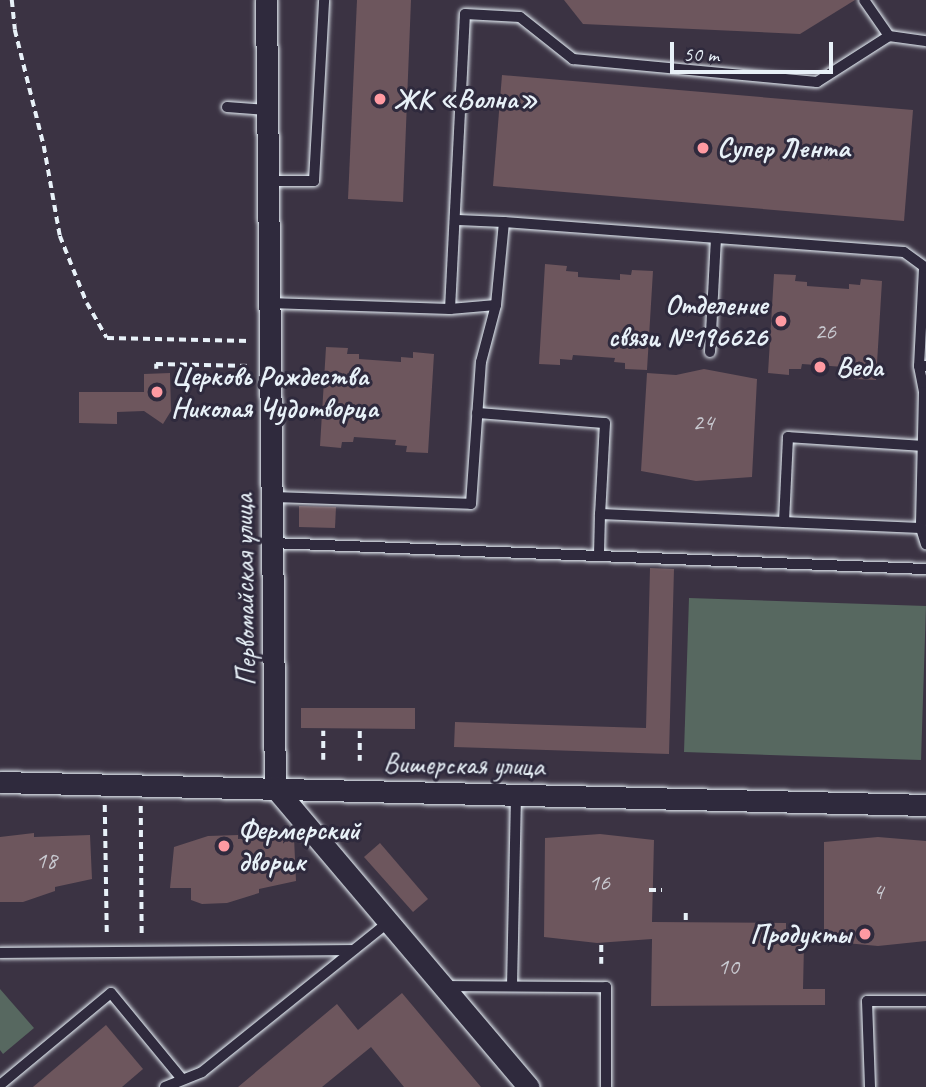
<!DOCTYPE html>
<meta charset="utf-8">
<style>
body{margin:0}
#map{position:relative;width:926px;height:1087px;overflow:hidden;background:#3b3343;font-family:Caveat,sans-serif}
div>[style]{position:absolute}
.green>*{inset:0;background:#576860}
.building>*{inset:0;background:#6d565d}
.path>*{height:3.5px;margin-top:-1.75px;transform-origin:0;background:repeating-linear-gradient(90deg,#e8f1f8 0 7px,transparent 0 12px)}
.roads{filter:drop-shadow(0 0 2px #e8f1f8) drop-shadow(0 0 2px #e8f1f8)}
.lane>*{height:10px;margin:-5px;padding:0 5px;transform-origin:5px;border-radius:5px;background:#2f2a3d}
.street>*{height:21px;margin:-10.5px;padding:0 10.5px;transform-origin:10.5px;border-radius:10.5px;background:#2f2a3d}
.dots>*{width:19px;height:19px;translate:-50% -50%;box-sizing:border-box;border:4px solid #2f2a3d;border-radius:50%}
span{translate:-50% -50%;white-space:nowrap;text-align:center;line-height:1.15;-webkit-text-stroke:6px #2f2a3d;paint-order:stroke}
.number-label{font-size:24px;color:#c9cad1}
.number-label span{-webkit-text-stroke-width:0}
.poi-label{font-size:28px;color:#e8f1f8;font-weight:700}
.left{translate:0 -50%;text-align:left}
.right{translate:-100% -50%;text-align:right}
.street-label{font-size:28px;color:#e8f1f8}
.scale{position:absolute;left:670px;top:42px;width:163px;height:32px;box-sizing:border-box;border:4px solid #e8f1f8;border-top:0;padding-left:9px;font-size:21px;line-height:24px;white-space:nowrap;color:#e8f1f8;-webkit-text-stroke:5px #2f2a3d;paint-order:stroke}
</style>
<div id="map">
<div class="green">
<div style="clip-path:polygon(689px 598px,926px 606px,921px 760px,684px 752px)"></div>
<div style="clip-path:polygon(0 989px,34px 1028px,3px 1054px,0 1050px)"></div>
</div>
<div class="building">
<div style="clip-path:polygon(357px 0,411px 0,403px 202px,348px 199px)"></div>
<div style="clip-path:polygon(564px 0,855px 0,800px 34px,583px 24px)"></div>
<div style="clip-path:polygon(502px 75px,913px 110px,904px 221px,493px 186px)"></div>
<div style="clip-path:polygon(545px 264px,567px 266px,566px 271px,578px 272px,578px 277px,620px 280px,620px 274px,631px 275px,632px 270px,653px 271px,647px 370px,625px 369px,625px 363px,614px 362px,615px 358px,573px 355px,572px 360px,560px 359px,560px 365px,539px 364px)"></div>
<div style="clip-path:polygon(774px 274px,796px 275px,795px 281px,807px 282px,807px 286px,849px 289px,849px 284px,860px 285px,861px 279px,882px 281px,876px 380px,854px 379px,854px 373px,843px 372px,844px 367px,802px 364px,801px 369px,789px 369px,789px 375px,768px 373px)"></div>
<div style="clip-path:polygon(326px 347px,348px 348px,347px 354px,359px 354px,359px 359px,401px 362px,401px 357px,413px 358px,413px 352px,434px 354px,428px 453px,406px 452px,407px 446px,395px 445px,396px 440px,354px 437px,353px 442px,342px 442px,341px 448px,320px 446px)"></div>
<div style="clip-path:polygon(704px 369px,757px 379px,752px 477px,696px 481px,641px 471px,647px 373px,676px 375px)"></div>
<div style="clip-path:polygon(170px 373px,171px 411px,163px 424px,144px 411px,117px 412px,117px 424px,79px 423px,79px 392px,144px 392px,144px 374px)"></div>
<div style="clip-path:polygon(299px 506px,336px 507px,335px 528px,299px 527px)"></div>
<div style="clip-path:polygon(650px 568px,674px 569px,669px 754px,454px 747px,455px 722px,646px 728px)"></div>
<div style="clip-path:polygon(301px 708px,415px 708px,415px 729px,301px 728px)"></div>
<div style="clip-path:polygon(34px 833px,34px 837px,90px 835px,92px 879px,55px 887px,55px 891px,23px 902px,0 902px,0 837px)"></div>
<div style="clip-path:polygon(600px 834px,654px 840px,652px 922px,786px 923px,786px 945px,804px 945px,803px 989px,825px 989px,825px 1005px,651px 1006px,652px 939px,597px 943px,544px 937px,545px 838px)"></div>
<div style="clip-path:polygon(238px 835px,238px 839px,294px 837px,296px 881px,259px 889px,259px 893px,227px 903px,202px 904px,191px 900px,191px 888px,170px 888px,174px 847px,208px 836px)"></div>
<div style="clip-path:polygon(878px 837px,926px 841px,926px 941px,878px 946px,824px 941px,824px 842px)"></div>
<div style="clip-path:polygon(380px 843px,428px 899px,413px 912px,364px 857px)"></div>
<div style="clip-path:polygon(402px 993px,481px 1087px,404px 1087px,371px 1047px,322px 1087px,238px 1087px,337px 1004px,358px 1030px)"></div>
<div style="clip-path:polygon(106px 1025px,143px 1069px,122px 1087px,33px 1087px)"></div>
</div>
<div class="path">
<div style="left:12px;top:0;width:30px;rotate:84deg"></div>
<div style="left:15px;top:30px;width:120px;rotate:76deg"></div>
<div style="left:44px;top:146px;width:91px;rotate:79.9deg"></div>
<div style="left:60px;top:236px;width:72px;rotate:68.1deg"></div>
<div style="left:87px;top:303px;width:40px;rotate:60.3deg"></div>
<div style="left:107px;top:338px;width:143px;rotate:1.2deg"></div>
<div style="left:156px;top:369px;width:5px;rotate:-90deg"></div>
<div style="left:156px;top:364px;width:95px;rotate:1.2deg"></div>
<div style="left:360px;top:731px;width:30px;rotate:90deg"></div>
<div style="left:323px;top:760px;width:29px;rotate:-90deg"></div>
<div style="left:105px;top:805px;width:129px;rotate:89.1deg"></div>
<div style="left:141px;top:806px;width:128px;rotate:89.6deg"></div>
<div style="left:649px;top:890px;width:13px"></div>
<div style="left:686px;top:913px;width:9px;rotate:90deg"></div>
<div style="left:601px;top:964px;width:21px;rotate:-90deg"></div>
</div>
<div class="roads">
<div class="lane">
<div style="left:864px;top:0;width:44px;rotate:55.2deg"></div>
<div style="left:227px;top:107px;width:40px;rotate:4.3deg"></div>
<div style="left:268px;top:181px;width:46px"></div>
<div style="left:314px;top:181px;width:181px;rotate:-86.8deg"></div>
<div style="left:457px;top:220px;width:47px;rotate:2.4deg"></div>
<div style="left:924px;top:268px;width:98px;rotate:92.9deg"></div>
<div style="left:919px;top:366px;width:7px"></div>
<div style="left:269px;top:303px;width:181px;rotate:1.9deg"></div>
<div style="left:450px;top:309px;width:46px;rotate:-5deg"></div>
<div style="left:496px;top:305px;width:83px;rotate:-84.5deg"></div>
<div style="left:504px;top:222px;width:401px;rotate:4.3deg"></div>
<div style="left:904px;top:252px;width:27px;rotate:36deg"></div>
<div style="left:450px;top:309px;width:295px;rotate:-87.1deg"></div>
<div style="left:465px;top:14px;width:55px;rotate:3.1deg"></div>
<div style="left:520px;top:17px;width:68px;rotate:38.4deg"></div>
<div style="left:573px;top:59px;width:245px;rotate:5.4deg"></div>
<div style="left:817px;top:82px;width:85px;rotate:-32.6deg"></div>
<div style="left:889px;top:36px;width:37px;rotate:8deg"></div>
<div style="left:710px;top:352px;width:114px;rotate:-87deg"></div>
<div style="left:919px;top:366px;width:26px;rotate:79deg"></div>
<div style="left:924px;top:392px;width:136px;rotate:91.3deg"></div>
<div style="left:921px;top:528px;width:17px;rotate:73deg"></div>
<div style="left:477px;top:413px;width:128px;rotate:4.5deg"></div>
<div style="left:605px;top:423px;width:91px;rotate:93.1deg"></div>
<div style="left:600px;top:514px;width:321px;rotate:2.5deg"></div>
<div style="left:272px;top:497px;width:199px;rotate:2deg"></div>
<div style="left:471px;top:504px;width:142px;rotate:-86deg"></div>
<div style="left:481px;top:362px;width:59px;rotate:-75.3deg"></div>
<div style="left:784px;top:522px;width:85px;rotate:-87.3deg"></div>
<div style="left:788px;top:437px;width:135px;rotate:3.8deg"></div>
<div style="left:272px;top:543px;width:655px;rotate:2.28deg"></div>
<div style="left:599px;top:554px;width:40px;rotate:-88.6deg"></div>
<div style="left:0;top:953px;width:352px;rotate:-0.5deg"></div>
<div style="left:446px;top:986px;width:160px;rotate:0.4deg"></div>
<div style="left:606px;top:987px;width:100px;rotate:90deg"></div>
<div style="left:512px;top:986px;width:192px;rotate:-88.8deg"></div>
<div style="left:0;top:1085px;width:144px;rotate:-39.7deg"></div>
<div style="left:111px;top:993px;width:112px;rotate:50.5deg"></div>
<div style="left:165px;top:1087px;width:40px;rotate:-22deg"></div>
<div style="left:202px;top:1072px;width:241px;rotate:-38.8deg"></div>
<div style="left:870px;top:1087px;width:86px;rotate:-92deg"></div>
<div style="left:867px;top:1001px;width:59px"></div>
</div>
<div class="street">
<div style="left:266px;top:0;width:788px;rotate:89.35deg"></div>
<div style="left:275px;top:788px;width:392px;rotate:49.7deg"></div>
<div style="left:0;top:782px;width:926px;rotate:1.42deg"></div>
</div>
</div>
<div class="dots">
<div style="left:380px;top:99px;background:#ff9aa2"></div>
<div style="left:703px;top:148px;background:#ff9aa2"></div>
<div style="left:781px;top:321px;background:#ff9aa2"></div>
<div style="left:820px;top:367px;background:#ff9aa2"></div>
<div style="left:157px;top:392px;background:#ff9aa2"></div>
<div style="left:224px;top:846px;background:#ff9aa2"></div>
<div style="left:865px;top:934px;background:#ff9aa2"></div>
</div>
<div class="number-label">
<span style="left:825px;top:332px">26</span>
<span style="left:703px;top:423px">24</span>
<span style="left:46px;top:861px">18</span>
<span style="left:599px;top:883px">16</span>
<span style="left:878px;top:892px">4</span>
<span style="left:728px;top:967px">10</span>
</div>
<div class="poi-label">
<span class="left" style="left:394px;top:99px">ЖК «Волна»</span>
<span class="left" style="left:717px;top:148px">Супер Лента</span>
<span class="right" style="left:767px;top:321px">Отделение<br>связи №196626</span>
<span class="left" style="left:836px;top:367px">Веда</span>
<span class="left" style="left:171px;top:392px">Церковь Рождества<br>Николая Чудотворца</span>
<span class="left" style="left:238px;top:846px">Фермерский<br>дворик</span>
<span class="right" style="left:851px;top:934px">Продукты</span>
</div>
<div class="street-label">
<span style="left:245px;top:590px;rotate:-91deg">Первомайская улица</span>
<span style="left:464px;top:765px;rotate:1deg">Вишерская улица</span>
</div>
<div class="scale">50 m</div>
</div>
